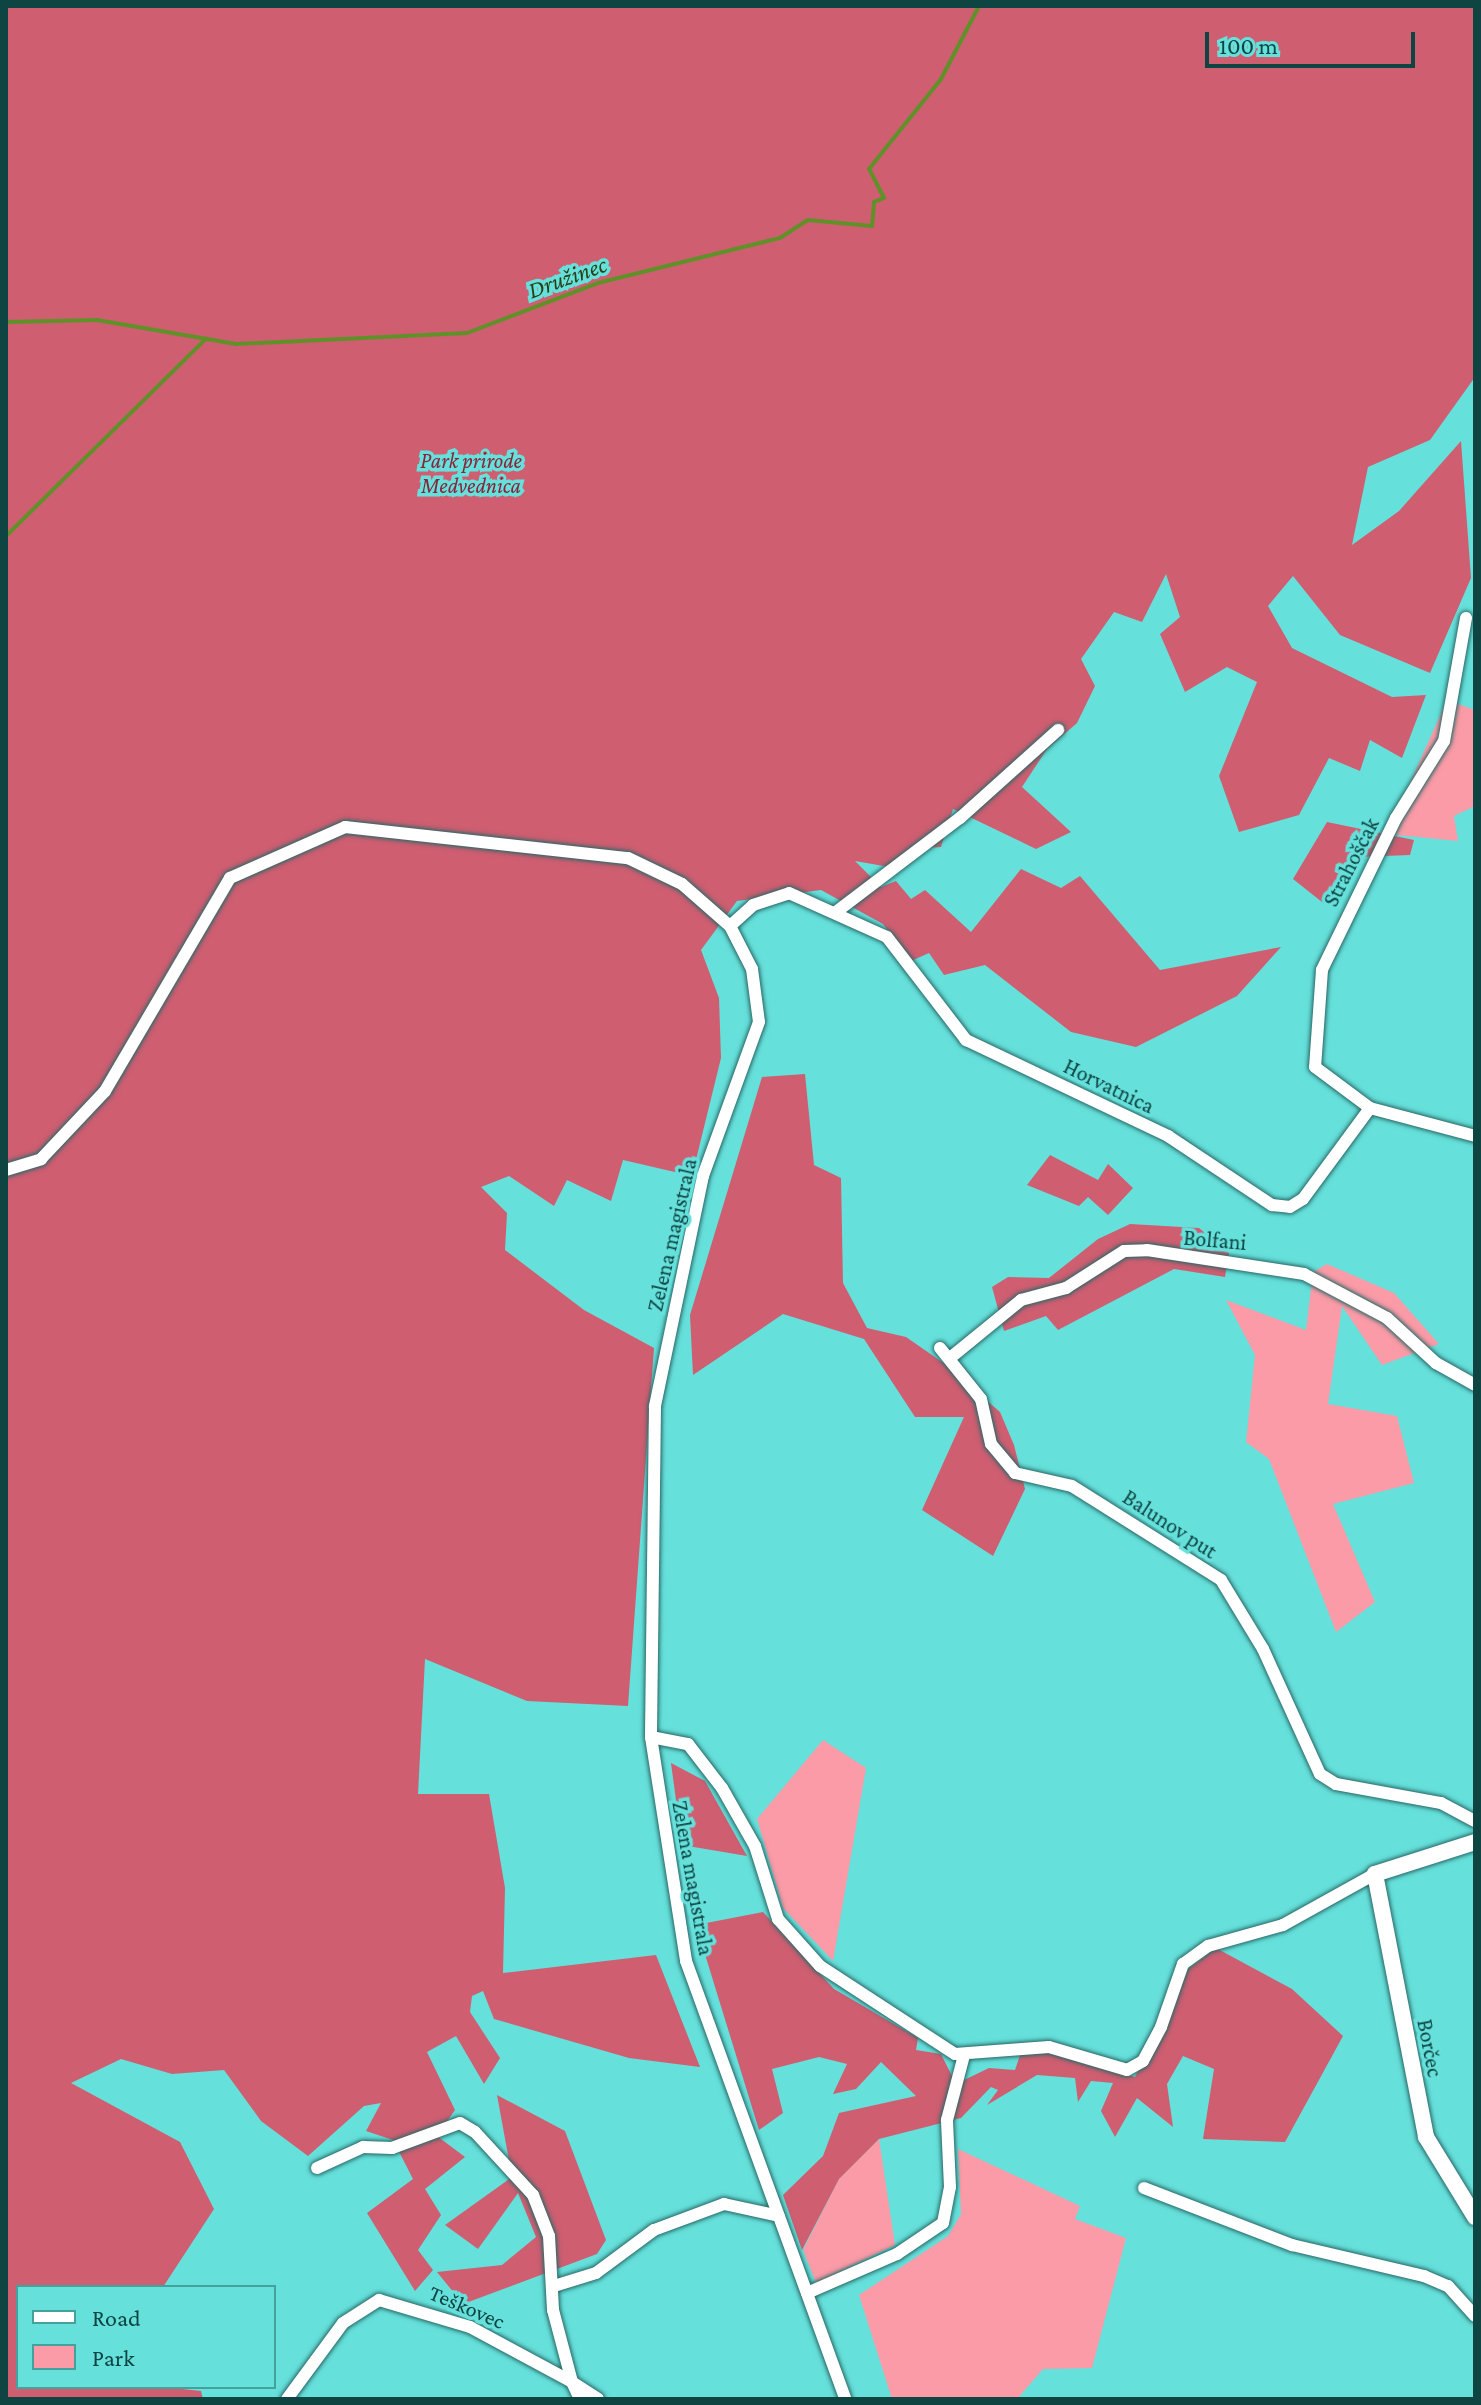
<!DOCTYPE html>
<meta charset="utf-8">
<style>
body{margin:0}
#map{position:relative;width:1481px;height:2405px;overflow:hidden;background:#66e0db;font-family:"Crimson Pro",serif}
div>[style]{position:absolute}
.green>*{inset:0;background:#fb9ba7}
.forest>*{inset:0;background:#cf5e71}
.stream>*{height:4px;margin:-2px;padding:0 2px;transform-origin:2px;border-radius:2px;background:#609129}
.roads{filter:drop-shadow(0 0 2px #286866) drop-shadow(0 0 2px #286866)}
.minor>*{height:12px;margin:-6px;padding:0 6px;transform-origin:6px;border-radius:6px;background:#fff}
.tertiary>*{height:16px;margin:-8px;padding:0 8px;transform-origin:8px;border-radius:8px;background:#fff}
span{translate:-50% -50%;white-space:nowrap;text-align:center;line-height:1.15;-webkit-text-stroke:7px #66e0db;paint-order:stroke}
.park-label{font-size:22px;color:#8a223b;font-style:italic}
.street-label{font-size:22px;color:#0e4442}
.water-label{font-size:24px;color:#2b3f16;font-style:italic}
.frame{position:absolute;inset:0;border:8px solid #0e4442;pointer-events:none}
.legend{position:absolute;left:16px;top:2285px;width:260px;height:104px;box-sizing:border-box;background:#66e0db;border:2px solid #43a29e;margin:0;padding:10px 14px;list-style:none;font-size:24px;color:#0e4442}
.legend li{display:flex;align-items:center;gap:16px;height:40px}
.legend b{width:40px;border:2px solid #43a29e}
.scale{position:absolute;left:1205px;top:32px;width:210px;height:36px;box-sizing:border-box;border:4px solid #0e4442;border-top:0;padding-left:10px;font-size:24px;line-height:28px;white-space:nowrap;color:#0e4442;-webkit-text-stroke:6px #66e0db;paint-order:stroke}
</style>
<div id="map">
<div class="green">
<div style="clip-path:polygon(1447px 700px,1475px 710px,1475px 806px,1454px 816px,1458px 841px,1387px 834px)"></div>
<div style="clip-path:polygon(1327px 1264px,1394px 1293px,1439px 1344px,1382px 1365px,1342px 1306px,1328px 1404px,1397px 1416px,1414px 1483px,1333px 1504px,1375px 1602px,1336px 1632px,1269px 1459px,1246px 1442px,1255px 1355px,1226px 1300px,1306px 1330px,1313px 1272px)"></div>
<div style="clip-path:polygon(823px 1740px,866px 1768px,833px 1961px,783px 1908px,757px 1819px)"></div>
<div style="clip-path:polygon(879px 2139px,895px 2245px,816px 2283px,803px 2250px,839px 2179px)"></div>
<div style="clip-path:polygon(958px 2149px,1080px 2206px,1075px 2219px,1126px 2238px,1092px 2368px,1043px 2369px,1017px 2399px,892px 2399px,859px 2295px,948px 2236px,961px 2214px)"></div>
</div>
<div class="forest">
<div style="clip-path:polygon(6px 6px,1475px 6px,1475px 377px,1430px 440px,1368px 467px,1352px 545px,1399px 511px,1461px 441px,1471px 578px,1430px 673px,1340px 635px,1293px 576px,1268px 606px,1292px 648px,1392px 697px,1426px 695px,1402px 758px,1370px 740px,1360px 771px,1329px 758px,1299px 815px,1239px 832px,1219px 776px,1257px 682px,1227px 667px,1185px 692px,1160px 634px,1180px 617px,1166px 574px,1142px 622px,1114px 612px,1081px 659px,1095px 686px,1077px 723px,1047px 749px,1022px 787px,1071px 832px,1036px 849px,953px 809px,941px 847px,923px 848px,901px 869px,855px 861px,881px 887px,896px 881px,911px 899px,925px 890px,971px 932px,1021px 869px,1061px 888px,1080px 876px,1160px 970px,1281px 947px,1237px 996px,1136px 1047px,1071px 1032px,985px 965px,944px 975px,929px 953px,911px 961px,883px 924px,821px 890px,737px 901px,701px 950px,719px 998px,721px 1058px,692px 1176px,623px 1160px,611px 1201px,567px 1180px,554px 1206px,509px 1176px,481px 1187px,507px 1213px,505px 1250px,584px 1310px,654px 1348px,628px 1706px,527px 1701px,425px 1659px,418px 1794px,489px 1794px,505px 1888px,503px 1973px,656px 1955px,700px 2067px,629px 2058px,494px 2019px,483px 1991px,472px 1996px,470px 2012px,500px 2058px,484px 2084px,456px 2036px,427px 2052px,455px 2110px,437px 2136px,465px 2157px,425px 2189px,441px 2215px,418px 2250px,433px 2270px,415px 2291px,367px 2213px,413px 2179px,393px 2140px,366px 2131px,381px 2103px,364px 2106px,308px 2156px,261px 2121px,224px 2070px,172px 2074px,121px 2059px,71px 2083px,180px 2142px,214px 2209px,163px 2287px,18px 2287px,18px 2387px,164px 2387px,201px 2391px,203px 2399px,6px 2399px)"></div>
<div style="clip-path:polygon(1327px 822px,1414px 840px,1410px 855px,1357px 857px,1327px 906px,1293px 879px)"></div>
<div style="clip-path:polygon(805px 1074px,814px 1165px,841px 1178px,843px 1283px,867px 1328px,906px 1337px,945px 1364px,1000px 1412px,1014px 1445px,1025px 1489px,993px 1556px,922px 1510px,964px 1417px,915px 1417px,864px 1339px,783px 1314px,693px 1375px,690px 1315px,762px 1077px)"></div>
<div style="clip-path:polygon(1050px 1155px,1098px 1180px,1108px 1164px,1133px 1188px,1108px 1215px,1088px 1197px,1079px 1206px,1027px 1185px)"></div>
<div style="clip-path:polygon(1130px 1224px,1199px 1228px,1229px 1253px,1225px 1277px,1174px 1269px,1058px 1330px,1046px 1316px,1004px 1331px,992px 1287px,1008px 1277px,1049px 1278px,1098px 1239px)"></div>
<div style="clip-path:polygon(671px 1763px,705px 1781px,747px 1856px,682px 1845px)"></div>
<div style="clip-path:polygon(763px 1912px,834px 1989px,918px 2038px,916px 2050px,941px 2054px,956px 2084px,989px 2068px,1015px 2070px,1020px 2055px,1050px 2053px,1135px 2077px,1188px 1969px,1216px 1948px,1292px 1989px,1343px 2036px,1285px 2142px,1203px 2139px,1214px 2069px,1183px 2056px,1167px 2084px,1173px 2127px,1137px 2098px,1115px 2137px,1101px 2111px,1113px 2083px,1091px 2081px,1078px 2102px,1075px 2078px,1037px 2075px,987px 2105px,998px 2090px,991px 2087px,961px 2118px,879px 2139px,839px 2179px,802px 2250px,783px 2195px,823px 2156px,839px 2113px,916px 2096px,881px 2062px,856px 2089px,833px 2094px,847px 2064px,819px 2057px,772px 2069px,783px 2113px,759px 2130px,696px 1925px)"></div>
<div style="clip-path:polygon(497px 2095px,565px 2131px,606px 2240px,597px 2254px,463px 2304px,437px 2272px,502px 2265px,536px 2237px,518px 2193px,478px 2249px,445px 2225px,512px 2177px)"></div>
</div>
<div class="stream">
<div style="left:6px;top:322px;width:91px;rotate:-1.3deg"></div>
<div style="left:97px;top:320px;width:141px;rotate:9.8deg"></div>
<div style="left:236px;top:344px;width:231px;rotate:-2.7deg"></div>
<div style="left:467px;top:333px;width:140px;rotate:-20.9deg"></div>
<div style="left:598px;top:283px;width:187px;rotate:-13.9deg"></div>
<div style="left:780px;top:238px;width:33px;rotate:-33deg"></div>
<div style="left:808px;top:220px;width:64px;rotate:5.4deg"></div>
<div style="left:872px;top:226px;width:24px;rotate:-85deg"></div>
<div style="left:874px;top:202px;width:11px;rotate:-22deg"></div>
<div style="left:884px;top:198px;width:33px;rotate:-117deg"></div>
<div style="left:869px;top:169px;width:115px;rotate:-51.3deg"></div>
<div style="left:941px;top:79px;width:82px;rotate:-62.5deg"></div>
<div style="left:6px;top:536px;width:281px;rotate:-44.6deg"></div>
</div>
<div class="roads">
<div class="minor">
<div style="left:1466px;top:618px;width:125px;rotate:100.1deg"></div>
<div style="left:1444px;top:741px;width:91px;rotate:121.9deg"></div>
<div style="left:1396px;top:818px;width:169px;rotate:116deg"></div>
<div style="left:1322px;top:970px;width:97px;rotate:94.1deg"></div>
<div style="left:1315px;top:1067px;width:69px;rotate:36.7deg"></div>
<div style="left:1370px;top:1108px;width:109px;rotate:14.9deg"></div>
<div style="left:836px;top:912px;width:156px;rotate:-37.2deg"></div>
<div style="left:960px;top:818px;width:132px;rotate:-41.9deg"></div>
<div style="left:730px;top:926px;width:31px;rotate:-42deg"></div>
<div style="left:753px;top:905px;width:38px;rotate:-18deg"></div>
<div style="left:789px;top:893px;width:107px;rotate:24.2deg"></div>
<div style="left:887px;top:937px;width:130px;rotate:52.5deg"></div>
<div style="left:966px;top:1040px;width:224px;rotate:25.4deg"></div>
<div style="left:1168px;top:1136px;width:125px;rotate:33.6deg"></div>
<div style="left:1272px;top:1205px;width:18px;rotate:6deg"></div>
<div style="left:1290px;top:1207px;width:15px;rotate:-32deg"></div>
<div style="left:1303px;top:1199px;width:113px;rotate:-53.6deg"></div>
<div style="left:6px;top:1170px;width:37px;rotate:-17deg"></div>
<div style="left:41px;top:1159px;width:93px;rotate:-46.7deg"></div>
<div style="left:105px;top:1091px;width:247px;rotate:-59.6deg"></div>
<div style="left:230px;top:878px;width:126px;rotate:-23.9deg"></div>
<div style="left:345px;top:827px;width:285px;rotate:6.3deg"></div>
<div style="left:628px;top:858px;width:60px;rotate:25.7deg"></div>
<div style="left:682px;top:884px;width:64px;rotate:41.2deg"></div>
<div style="left:730px;top:926px;width:48px;rotate:62.9deg"></div>
<div style="left:752px;top:969px;width:53px;rotate:82.5deg"></div>
<div style="left:759px;top:1022px;width:164px;rotate:110deg"></div>
<div style="left:703px;top:1176px;width:235px;rotate:101.8deg"></div>
<div style="left:655px;top:1406px;width:331px;rotate:90.7deg"></div>
<div style="left:651px;top:1737px;width:227px;rotate:81.1deg"></div>
<div style="left:686px;top:1961px;width:466px;rotate:70deg"></div>
<div style="left:940px;top:1348px;width:65px;rotate:51.2deg"></div>
<div style="left:981px;top:1399px;width:46px;rotate:77.5deg"></div>
<div style="left:991px;top:1444px;width:38px;rotate:50deg"></div>
<div style="left:1015px;top:1473px;width:58px;rotate:12.8deg"></div>
<div style="left:1072px;top:1486px;width:176px;rotate:32.2deg"></div>
<div style="left:1221px;top:1580px;width:81px;rotate:58.7deg"></div>
<div style="left:1263px;top:1649px;width:137px;rotate:65.5deg"></div>
<div style="left:1320px;top:1774px;width:19px;rotate:32deg"></div>
<div style="left:1336px;top:1784px;width:107px;rotate:10.3deg"></div>
<div style="left:1441px;top:1803px;width:38px;rotate:28deg"></div>
<div style="left:950px;top:1358px;width:92px;rotate:-39.2deg"></div>
<div style="left:1021px;top:1300px;width:47px;rotate:-14.9deg"></div>
<div style="left:1066px;top:1288px;width:69px;rotate:-32.5deg"></div>
<div style="left:1124px;top:1251px;width:23px;rotate:-2deg"></div>
<div style="left:1147px;top:1250px;width:159px;rotate:8.7deg"></div>
<div style="left:1304px;top:1274px;width:94px;rotate:27.9deg"></div>
<div style="left:1387px;top:1318px;width:67px;rotate:42.6deg"></div>
<div style="left:1436px;top:1363px;width:45px;rotate:29.4deg"></div>
<div style="left:651px;top:1737px;width:38px;rotate:11deg"></div>
<div style="left:688px;top:1744px;width:56px;rotate:52.3deg"></div>
<div style="left:722px;top:1788px;width:67px;rotate:60.4deg"></div>
<div style="left:755px;top:1846px;width:77px;rotate:72.5deg"></div>
<div style="left:778px;top:1919px;width:63px;rotate:48.2deg"></div>
<div style="left:820px;top:1966px;width:161px;rotate:33.1deg"></div>
<div style="left:955px;top:2054px;width:94px;rotate:-4.3deg"></div>
<div style="left:1049px;top:2047px;width:81px;rotate:16.4deg"></div>
<div style="left:1127px;top:2070px;width:18px;rotate:-29deg"></div>
<div style="left:1143px;top:2061px;width:38px;rotate:-62deg"></div>
<div style="left:1161px;top:2027px;width:67px;rotate:-70.8deg"></div>
<div style="left:1183px;top:1964px;width:31px;rotate:-36deg"></div>
<div style="left:1208px;top:1946px;width:78px;rotate:-15.6deg"></div>
<div style="left:1283px;top:1925px;width:105px;rotate:-29deg"></div>
<div style="left:317px;top:2168px;width:51px;rotate:-24.5deg"></div>
<div style="left:363px;top:2147px;width:29px;rotate:2deg"></div>
<div style="left:392px;top:2148px;width:72px;rotate:-20.2deg"></div>
<div style="left:460px;top:2123px;width:17px;rotate:31deg"></div>
<div style="left:475px;top:2132px;width:86px;rotate:47.4deg"></div>
<div style="left:533px;top:2195px;width:44px;rotate:68.7deg"></div>
<div style="left:549px;top:2236px;width:74px;rotate:86.9deg"></div>
<div style="left:553px;top:2310px;width:74px;rotate:75.2deg"></div>
<div style="left:572px;top:2382px;width:31px;rotate:33deg"></div>
<div style="left:1144px;top:2188px;width:159px;rotate:21.1deg"></div>
<div style="left:1292px;top:2245px;width:136px;rotate:13.2deg"></div>
<div style="left:1424px;top:2276px;width:26px;rotate:23deg"></div>
<div style="left:1448px;top:2286px;width:40px;rotate:48deg"></div>
<div style="left:554px;top:2286px;width:44px;rotate:-17.2deg"></div>
<div style="left:596px;top:2273px;width:72px;rotate:-36.6deg"></div>
<div style="left:654px;top:2230px;width:75px;rotate:-20.4deg"></div>
<div style="left:724px;top:2204px;width:56px;rotate:12.3deg"></div>
<div style="left:807px;top:2293px;width:98px;rotate:-23.4deg"></div>
<div style="left:897px;top:2254px;width:55px;rotate:-34deg"></div>
<div style="left:943px;top:2223px;width:37px;rotate:-79deg"></div>
<div style="left:950px;top:2187px;width:67px;rotate:-92.6deg"></div>
<div style="left:947px;top:2120px;width:67px;rotate:-75.3deg"></div>
<div style="left:287px;top:2399px;width:94px;rotate:-53.6deg"></div>
<div style="left:343px;top:2323px;width:43px;rotate:-32.6deg"></div>
<div style="left:379px;top:2300px;width:95px;rotate:16.5deg"></div>
<div style="left:470px;top:2327px;width:116px;rotate:28.3deg"></div>
<div style="left:572px;top:2382px;width:19px;rotate:65deg"></div>
</div>
<div class="tertiary">
<div style="left:1475px;top:1842px;width:105px;rotate:162.3deg"></div>
<div style="left:1375px;top:1874px;width:268px;rotate:79deg"></div>
<div style="left:1426px;top:2137px;width:94px;rotate:58.5deg"></div>
</div>
</div>
<div class="park-label">
<span style="left:471px;top:473px">Park prirode<br>Medvednica</span>
</div>
<div class="street-label">
<span style="left:1351px;top:862px;rotate:-63deg">Strahoščak</span>
<span style="left:1109px;top:1086px;rotate:26deg">Horvatnica</span>
<span style="left:672px;top:1235px;rotate:-77deg">Zelena magistrala</span>
<span style="left:1215px;top:1240px;rotate:5deg">Bolfani</span>
<span style="left:1170px;top:1524px;rotate:33deg">Balunov put</span>
<span style="left:693px;top:1878px;rotate:80deg">Zelena magistrala</span>
<span style="left:1430px;top:2048px;rotate:79deg">Borčec</span>
<span style="left:467px;top:2307px;rotate:23deg">Teškovec</span>
</div>
<div class="water-label">
<span style="left:567px;top:277px;rotate:-20deg">Družinec</span>
</div>
<div class="frame"></div>
<ul class="legend">
<li><b style="height:10px;background:#fff"></b>Road</li>
<li><b style="height:22px;background:#fb9ba7"></b>Park</li>
</ul>
<div class="scale">100 m</div>
</div>
